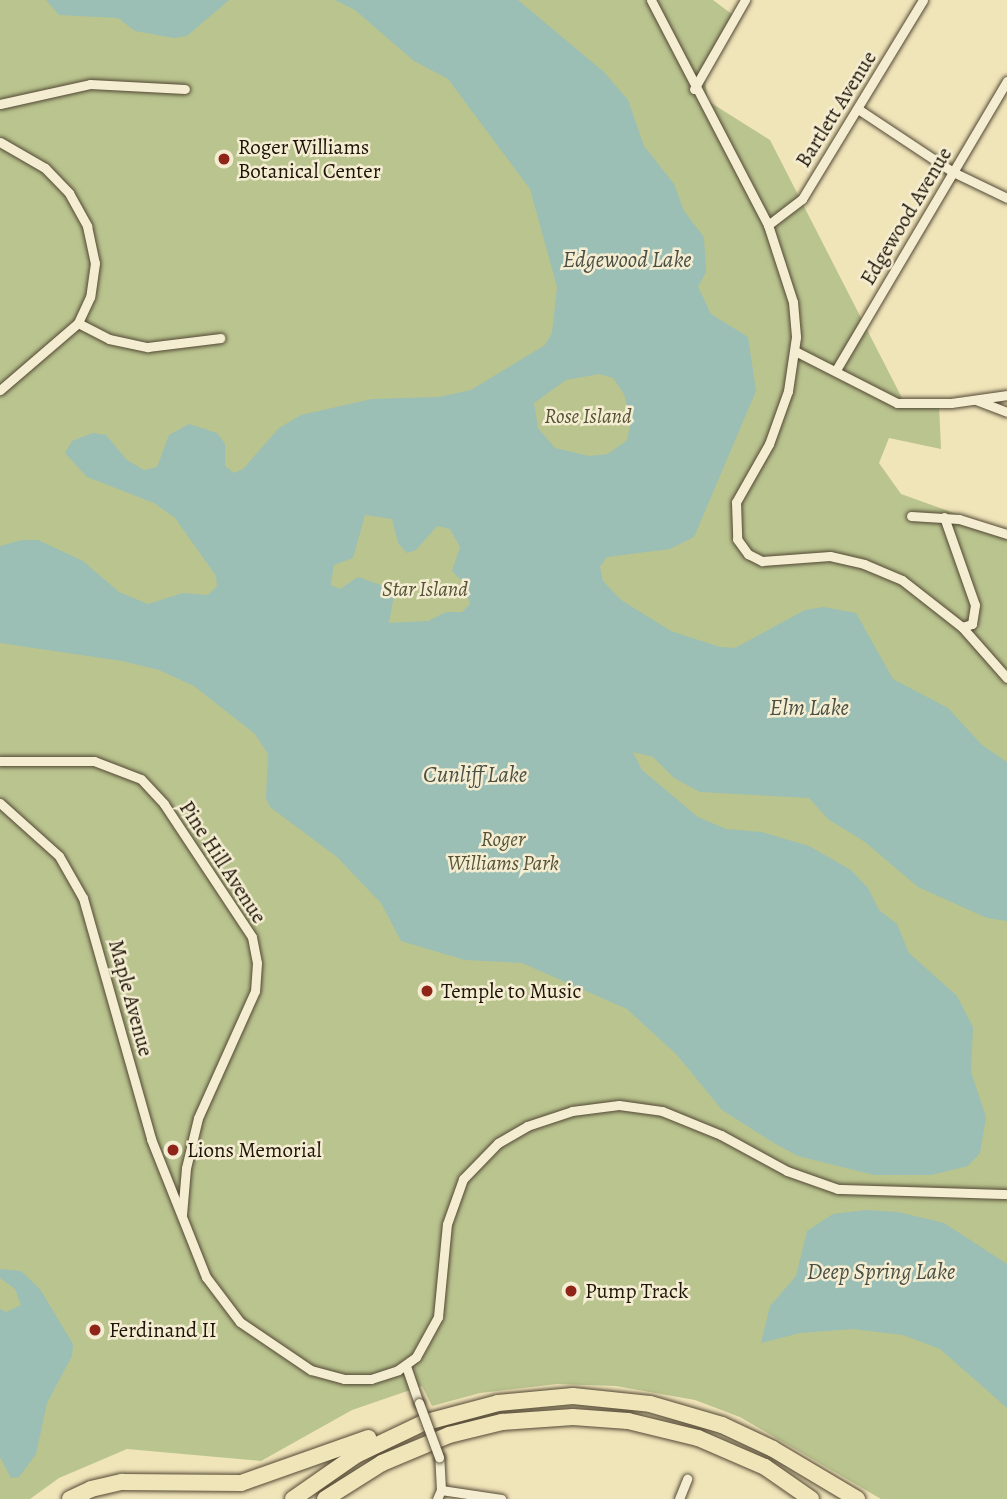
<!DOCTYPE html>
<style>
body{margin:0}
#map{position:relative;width:1007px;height:1499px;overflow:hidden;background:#f0e4b9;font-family:Alegreya,serif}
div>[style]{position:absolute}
.green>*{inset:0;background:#bac48f}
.water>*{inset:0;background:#9bbeb5}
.roads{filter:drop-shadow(0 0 2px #524834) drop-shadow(0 0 2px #524834)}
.minor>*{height:9px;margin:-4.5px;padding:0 4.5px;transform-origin:4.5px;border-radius:4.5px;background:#f5edd2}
.motorway>*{height:16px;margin:-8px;padding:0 8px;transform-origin:8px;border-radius:8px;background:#f0e4b9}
.bridges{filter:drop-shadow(0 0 2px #524834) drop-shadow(0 0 2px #524834)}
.minor-bridge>*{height:9px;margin:-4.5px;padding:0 4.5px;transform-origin:4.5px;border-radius:4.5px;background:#f5edd2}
.dots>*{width:19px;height:19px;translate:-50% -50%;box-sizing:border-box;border:4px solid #f5edd2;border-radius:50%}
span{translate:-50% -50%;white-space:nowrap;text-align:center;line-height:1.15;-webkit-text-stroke:5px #f5edd2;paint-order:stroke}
.street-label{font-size:21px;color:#1e1408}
.poi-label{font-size:21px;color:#1e1408}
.left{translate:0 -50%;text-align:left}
.park-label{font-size:21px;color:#555237;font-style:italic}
.water-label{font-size:23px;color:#4a5045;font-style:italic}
</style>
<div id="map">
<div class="green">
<div style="clip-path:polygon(0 0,713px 0,737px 18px,704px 73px,708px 101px,770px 140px,903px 400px,939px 404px,941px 449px,889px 438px,879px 463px,901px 494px,1007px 532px,1007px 1499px,881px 1499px,740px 1417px,695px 1400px,616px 1386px,557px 1384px,480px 1393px,432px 1406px,422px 1386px,352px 1410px,261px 1461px,127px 1449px,59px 1478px,30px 1499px,0 1499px)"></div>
</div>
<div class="water">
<div style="clip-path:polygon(46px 0,229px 0,187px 36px,174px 38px,135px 31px,118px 18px,59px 15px)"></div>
<div style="clip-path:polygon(evenodd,335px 0,518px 0,604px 72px,628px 100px,644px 146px,674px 184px,684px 211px,704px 237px,706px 272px,698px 287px,711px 314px,748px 337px,756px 391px,694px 537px,670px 549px,607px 557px,600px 567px,603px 581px,621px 600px,671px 631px,720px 647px,735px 648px,805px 610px,823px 607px,856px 613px,893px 679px,948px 708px,982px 745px,1007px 762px,1007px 921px,987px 918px,918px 887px,865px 842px,828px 819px,809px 798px,700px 792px,674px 778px,653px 757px,633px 752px,642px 770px,698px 817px,726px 829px,761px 832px,809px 846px,851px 870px,868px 888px,879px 910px,897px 924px,909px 953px,957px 996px,973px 1027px,971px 1072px,986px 1117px,980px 1153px,968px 1166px,931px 1175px,874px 1175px,798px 1156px,774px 1143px,722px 1110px,677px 1055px,627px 1009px,522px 963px,465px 960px,401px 941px,381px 903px,337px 857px,270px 807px,266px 798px,268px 754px,255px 734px,194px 686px,159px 670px,122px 661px,0 643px,0 546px,22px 540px,38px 540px,83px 561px,119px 592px,148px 604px,183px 593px,208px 595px,217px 586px,216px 576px,175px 518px,154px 503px,87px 477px,65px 453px,72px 441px,93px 433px,106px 435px,127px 460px,144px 470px,157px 467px,169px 435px,189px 424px,217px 433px,225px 444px,225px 466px,234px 473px,243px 469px,279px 428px,301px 415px,372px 399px,439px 397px,471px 390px,545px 345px,552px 333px,557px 287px,530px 189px,448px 79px,414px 61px,355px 10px,335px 0,599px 374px,613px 378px,624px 394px,631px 421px,627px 440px,608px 454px,589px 456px,555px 448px,538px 428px,534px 403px,566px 380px,599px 374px,335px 0,365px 515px,392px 519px,398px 543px,407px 553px,416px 550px,437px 526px,450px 529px,460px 547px,452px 571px,464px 583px,470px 604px,462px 612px,446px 612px,428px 621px,389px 623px,395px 590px,358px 577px,340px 589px,331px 585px,334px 565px,353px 558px,365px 515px)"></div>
<div style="clip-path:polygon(866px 1210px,898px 1212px,944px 1223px,1007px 1264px,1007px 1408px,940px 1349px,903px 1335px,853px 1329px,800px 1333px,761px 1343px,770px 1306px,796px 1276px,807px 1231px,833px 1214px)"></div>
<div style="clip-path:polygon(0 1269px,21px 1271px,40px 1289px,73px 1344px,72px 1356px,47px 1403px,36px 1454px,19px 1477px,11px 1478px,0 1457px,0 1309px,6px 1312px,21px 1305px,15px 1289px,0 1278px)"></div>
</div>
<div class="roads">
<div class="minor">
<div style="left:651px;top:0;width:254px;rotate:62.5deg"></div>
<div style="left:768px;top:225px;width:81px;rotate:72deg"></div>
<div style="left:793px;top:302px;width:35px;rotate:85deg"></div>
<div style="left:796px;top:337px;width:55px;rotate:98.4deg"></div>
<div style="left:788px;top:391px;width:56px;rotate:109.7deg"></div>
<div style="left:769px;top:444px;width:67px;rotate:119.6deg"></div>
<div style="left:736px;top:502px;width:37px;rotate:88deg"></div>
<div style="left:737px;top:539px;width:19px;rotate:54deg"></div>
<div style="left:748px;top:554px;width:16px;rotate:27deg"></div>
<div style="left:762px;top:561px;width:68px;rotate:-4.2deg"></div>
<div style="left:830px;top:556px;width:35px;rotate:13deg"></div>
<div style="left:864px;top:564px;width:41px;rotate:22.8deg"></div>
<div style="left:902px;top:580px;width:76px;rotate:38.1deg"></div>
<div style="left:962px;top:627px;width:68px;rotate:48.6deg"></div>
<div style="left:694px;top:89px;width:103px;rotate:-60.2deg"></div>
<div style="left:0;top:104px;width:92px;rotate:-12.5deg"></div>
<div style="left:90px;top:84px;width:95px;rotate:3deg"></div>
<div style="left:858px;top:109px;width:114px;rotate:33.6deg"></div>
<div style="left:953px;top:172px;width:60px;rotate:25.7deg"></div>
<div style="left:0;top:142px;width:52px;rotate:30deg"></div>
<div style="left:45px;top:168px;width:35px;rotate:46deg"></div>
<div style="left:69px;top:193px;width:38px;rotate:61deg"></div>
<div style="left:87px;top:226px;width:38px;rotate:78deg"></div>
<div style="left:95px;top:263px;width:34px;rotate:98deg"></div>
<div style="left:90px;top:297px;width:29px;rotate:115deg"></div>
<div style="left:78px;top:323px;width:103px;rotate:139.3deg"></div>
<div style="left:768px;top:225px;width:43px;rotate:-37.4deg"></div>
<div style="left:802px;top:199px;width:233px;rotate:-58.7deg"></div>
<div style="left:78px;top:323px;width:35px;rotate:27deg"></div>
<div style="left:109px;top:339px;width:40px;rotate:12deg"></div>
<div style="left:148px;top:347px;width:73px;rotate:-7.1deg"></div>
<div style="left:795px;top:351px;width:114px;rotate:27deg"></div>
<div style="left:897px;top:403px;width:54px"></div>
<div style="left:951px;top:403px;width:57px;rotate:-8.1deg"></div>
<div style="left:836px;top:370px;width:336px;rotate:-59.4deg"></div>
<div style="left:976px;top:400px;width:33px;rotate:21deg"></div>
<div style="left:911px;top:516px;width:48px;rotate:3.6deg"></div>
<div style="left:959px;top:519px;width:50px;rotate:17.4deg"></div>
<div style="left:944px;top:517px;width:93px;rotate:70.6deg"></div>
<div style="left:975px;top:605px;width:19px;rotate:99deg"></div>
<div style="left:972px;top:624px;width:10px;rotate:163deg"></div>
<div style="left:0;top:761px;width:94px"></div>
<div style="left:94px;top:761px;width:50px;rotate:21deg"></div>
<div style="left:141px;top:779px;width:34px;rotate:47deg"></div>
<div style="left:164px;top:804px;width:159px;rotate:56.5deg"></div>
<div style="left:252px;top:937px;width:26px;rotate:79deg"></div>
<div style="left:257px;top:963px;width:28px;rotate:94deg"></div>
<div style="left:255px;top:991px;width:139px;rotate:114.2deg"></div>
<div style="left:198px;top:1118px;width:51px;rotate:103.5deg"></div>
<div style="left:186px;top:1168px;width:47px;rotate:94.9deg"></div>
<div style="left:0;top:803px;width:79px;rotate:41.9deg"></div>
<div style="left:59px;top:856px;width:48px;rotate:60.3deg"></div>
<div style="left:83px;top:898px;width:250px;rotate:74.2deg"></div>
<div style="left:151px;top:1139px;width:149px;rotate:68.3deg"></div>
<div style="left:206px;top:1277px;width:56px;rotate:52.9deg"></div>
<div style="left:240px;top:1322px;width:86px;rotate:34.1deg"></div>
<div style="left:311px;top:1370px;width:34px;rotate:15deg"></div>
<div style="left:344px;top:1379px;width:27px"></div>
<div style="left:371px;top:1379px;width:28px;rotate:-18deg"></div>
<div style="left:398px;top:1370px;width:22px;rotate:-36deg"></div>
<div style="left:416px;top:1357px;width:46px;rotate:-61.2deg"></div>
<div style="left:438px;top:1317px;width:93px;rotate:-84.5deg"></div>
<div style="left:447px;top:1224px;width:48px;rotate:-70.4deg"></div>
<div style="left:463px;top:1179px;width:50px;rotate:-45.8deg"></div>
<div style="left:498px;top:1143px;width:34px;rotate:-30deg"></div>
<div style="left:527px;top:1126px;width:47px;rotate:-18.4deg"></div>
<div style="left:572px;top:1111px;width:47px;rotate:-7.3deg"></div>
<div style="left:619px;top:1105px;width:43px;rotate:7.9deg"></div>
<div style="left:662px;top:1111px;width:64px;rotate:22.1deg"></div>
<div style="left:721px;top:1135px;width:75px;rotate:28.6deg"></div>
<div style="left:787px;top:1171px;width:54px;rotate:19.4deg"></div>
<div style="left:838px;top:1189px;width:169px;rotate:1.7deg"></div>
<div style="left:406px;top:1366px;width:39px;rotate:71deg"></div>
<div style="left:441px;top:1490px;width:61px;rotate:8.5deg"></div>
<div style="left:437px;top:1499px;width:10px;rotate:-66deg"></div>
<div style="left:441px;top:1490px;width:33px;rotate:-93deg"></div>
<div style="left:679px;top:1499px;width:22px;rotate:-68deg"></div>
</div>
<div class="motorway">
<div style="left:70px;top:1499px;width:23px;rotate:-25deg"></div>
<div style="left:91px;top:1489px;width:32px;rotate:-13deg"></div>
<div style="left:122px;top:1482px;width:119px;rotate:0.5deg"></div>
<div style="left:241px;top:1483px;width:135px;rotate:-19.5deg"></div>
<div style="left:293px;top:1499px;width:77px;rotate:-34.9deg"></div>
<div style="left:356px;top:1455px;width:74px;rotate:-25.5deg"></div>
<div style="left:423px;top:1423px;width:78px;rotate:-14.9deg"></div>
<div style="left:498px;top:1403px;width:75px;rotate:-5.3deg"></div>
<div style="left:573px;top:1396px;width:77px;rotate:5.9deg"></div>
<div style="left:650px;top:1404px;width:75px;rotate:16.3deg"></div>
<div style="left:722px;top:1425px;width:56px;rotate:25.2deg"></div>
<div style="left:773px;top:1449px;width:98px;rotate:30.8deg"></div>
<div style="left:325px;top:1499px;width:67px;rotate:-32.3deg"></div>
<div style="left:382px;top:1463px;width:73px;rotate:-22.7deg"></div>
<div style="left:449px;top:1435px;width:55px;rotate:-13.8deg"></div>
<div style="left:502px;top:1422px;width:71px;rotate:-4deg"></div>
<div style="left:573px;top:1417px;width:55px;rotate:4.2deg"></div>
<div style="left:628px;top:1421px;width:72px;rotate:13.7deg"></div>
<div style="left:698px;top:1438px;width:73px;rotate:23.4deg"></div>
<div style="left:765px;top:1467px;width:56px;rotate:34.8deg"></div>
</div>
</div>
<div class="bridges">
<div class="minor-bridge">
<div style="left:419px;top:1403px;width:58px;rotate:69.7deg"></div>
</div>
</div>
<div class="dots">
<div style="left:224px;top:159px;background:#8f2418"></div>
<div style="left:427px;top:991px;background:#8f2418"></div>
<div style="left:173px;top:1150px;background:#8f2418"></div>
<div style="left:571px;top:1291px;background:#8f2418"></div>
<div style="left:95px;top:1330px;background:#8f2418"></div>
</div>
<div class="street-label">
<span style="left:836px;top:109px;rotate:-58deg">Bartlett Avenue</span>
<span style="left:906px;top:216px;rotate:-59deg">Edgewood Avenue</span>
<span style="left:223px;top:862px;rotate:57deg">Pine Hill Avenue</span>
<span style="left:131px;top:998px;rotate:75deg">Maple Avenue</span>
</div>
<div class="poi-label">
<span class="left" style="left:238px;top:159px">Roger Williams<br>Botanical Center</span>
<span class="left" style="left:441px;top:991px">Temple to Music</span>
<span class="left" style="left:187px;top:1150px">Lions Memorial</span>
<span class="left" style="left:585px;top:1291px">Pump Track</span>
<span class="left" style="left:109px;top:1330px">Ferdinand II</span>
</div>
<div class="park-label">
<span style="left:588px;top:416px">Rose Island</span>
<span style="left:425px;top:589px">Star Island</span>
<span style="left:503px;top:851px">Roger<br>Williams Park</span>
</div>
<div class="water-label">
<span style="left:627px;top:260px">Edgewood Lake</span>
<span style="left:809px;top:708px">Elm Lake</span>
<span style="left:475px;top:775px">Cunliff Lake</span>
<span style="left:881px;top:1272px">Deep Spring Lake</span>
</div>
</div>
